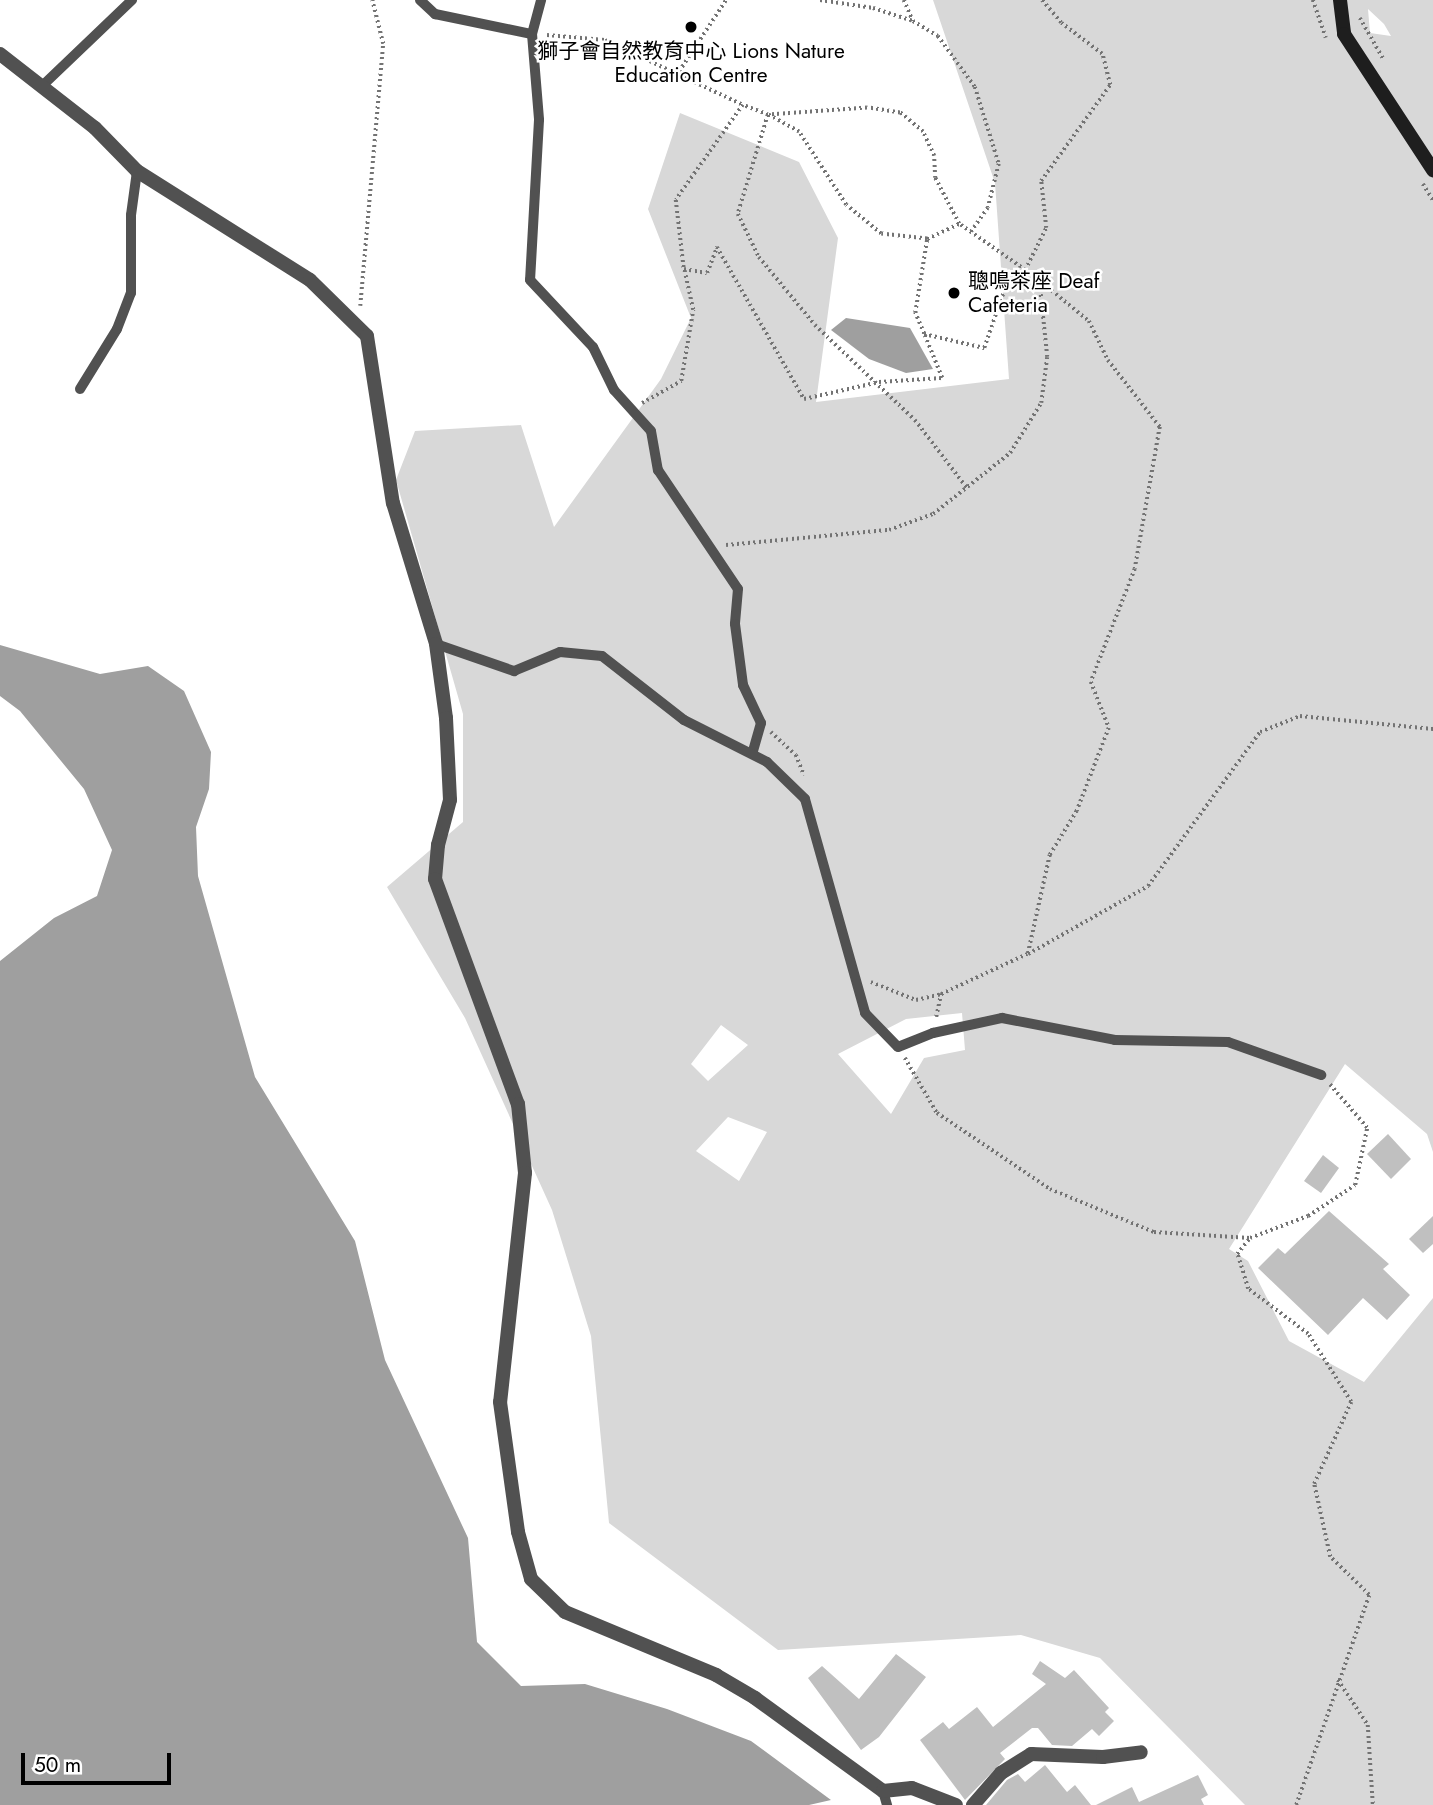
<!DOCTYPE html>
<meta charset="utf-8">
<style>
body{margin:0}
#map{position:relative;width:1433px;height:1805px;overflow:hidden;background:#fff;font-family:Jost,"Noto Sans TC",sans-serif}
div>[style]{position:absolute}
.green>*{inset:0;background:#d8d8d8}
.water>*{inset:0;background:#9f9f9f}
.building>*{inset:0;background:#c0c0c0}
.path>*{height:3.5px;margin-top:-1.75px;transform-origin:0;background:repeating-linear-gradient(90deg,#737373 0 2px,transparent 0 5.5px)}
.lane>*{height:10px;margin:-5px;padding:0 5px;transform-origin:5px;border-radius:5px;background:#515151}
.street>*{height:14px;margin:-7px;padding:0 7px;transform-origin:7px;border-radius:7px;background:#515151}
.secondary>*{height:14px;margin:-7px;padding:0 7px;transform-origin:7px;border-radius:7px;background:#1e1e1e}
.dots>*{width:19px;height:19px;translate:-50% -50%;box-sizing:border-box;border:4px solid #fff;border-radius:50%}
span{translate:-50% -50%;white-space:nowrap;text-align:center;line-height:1.15;-webkit-text-stroke:5px #fff;paint-order:stroke}
.poi-label{font-size:21px;color:#000}
.left{translate:0 -50%;text-align:left}
.scale{position:absolute;left:21px;top:1753px;width:150px;height:32px;box-sizing:border-box;border:4px solid #000;border-top:0;padding-left:9px;font-size:21px;line-height:24px;white-space:nowrap;color:#000;-webkit-text-stroke:5px #fff;paint-order:stroke}
</style>
<div id="map">
<div class="green">
<div style="clip-path:polygon(evenodd,933px 0,1433px 0,1433px 1152px,1427px 1134px,1345px 1064px,1229px 1249px,1248px 1261px,1289px 1341px,1364px 1382px,1433px 1298px,1433px 1805px,1245px 1805px,1100px 1658px,1021px 1635px,778px 1650px,609px 1523px,591px 1336px,552px 1210px,465px 1018px,387px 887px,463px 822px,463px 714px,396px 480px,415px 431px,521px 425px,554px 527px,661px 379px,691px 318px,648px 209px,680px 113px,799px 162px,838px 238px,816px 402px,1009px 379px,995px 183px,933px 0,1368px 9px,1384px 24px,1391px 36px,1370px 33px,1368px 9px,933px 0,962px 1013px,965px 1050px,924px 1058px,891px 1114px,838px 1054px,906px 1019px,962px 1013px,933px 0,721px 1025px,748px 1045px,708px 1081px,691px 1064px,721px 1025px,933px 0,728px 1117px,767px 1132px,739px 1181px,696px 1151px,728px 1117px)"></div>
</div>
<div class="water">
<div style="clip-path:polygon(846px 318px,910px 328px,933px 369px,906px 373px,869px 359px,831px 330px)"></div>
<div style="clip-path:polygon(0 645px,100px 674px,148px 666px,184px 691px,211px 752px,209px 789px,196px 827px,198px 876px,255px 1077px,355px 1241px,385px 1360px,468px 1538px,477px 1642px,521px 1686px,585px 1684px,667px 1709px,751px 1741px,831px 1800px,809px 1805px,0 1805px,0 961px,54px 918px,97px 896px,112px 850px,84px 789px,20px 711px,0 696px)"></div>
</div>
<div class="building">
<div style="clip-path:polygon(1388px 1134px,1411px 1159px,1391px 1179px,1367px 1154px)"></div>
<div style="clip-path:polygon(1323px 1155px,1339px 1168px,1321px 1193px,1304px 1181px)"></div>
<div style="clip-path:polygon(1329px 1211px,1389px 1264px,1383px 1269px,1410px 1295px,1387px 1320px,1363px 1298px,1328px 1335px,1258px 1268px,1278px 1248px,1285px 1254px)"></div>
<div style="clip-path:polygon(1433px 1216px,1433px 1244px,1423px 1253px,1409px 1239px)"></div>
<div style="clip-path:polygon(896px 1654px,926px 1677px,879px 1737px,861px 1750px,808px 1678px,822px 1666px,859px 1699px)"></div>
<div style="clip-path:polygon(1040px 1661px,1065px 1678px,1074px 1670px,1109px 1708px,1105px 1712px,1114px 1721px,1099px 1736px,1092px 1729px,1072px 1746px,1052px 1745px,1038px 1728px,1032px 1728px,1000px 1753px,1005px 1759px,965px 1800px,920px 1740px,943px 1722px,949px 1729px,977px 1707px,993px 1727px,1046px 1684px,1032px 1674px)"></div>
<div style="clip-path:polygon(1045px 1765px,1067px 1792px,1075px 1785px,1091px 1805px,986px 1805px,1007px 1780px,1018px 1774px,1025px 1782px)"></div>
<div style="clip-path:polygon(1198px 1775px,1208px 1795px,1201px 1799px,1204px 1805px,1096px 1805px,1132px 1787px,1139px 1802px)"></div>
</div>
<div class="path">
<div style="left:820px;top:0;width:54px;rotate:8.6deg"></div>
<div style="left:873px;top:8px;width:42px;rotate:18deg"></div>
<div style="left:913px;top:21px;width:29px;rotate:31deg"></div>
<div style="left:938px;top:36px;width:63px;rotate:54deg"></div>
<div style="left:975px;top:87px;width:81px;rotate:72.7deg"></div>
<div style="left:999px;top:164px;width:45px;rotate:104deg"></div>
<div style="left:988px;top:208px;width:29px;rotate:125deg"></div>
<div style="left:904px;top:0;width:23px;rotate:67deg"></div>
<div style="left:1313px;top:0;width:40px;rotate:71.1deg"></div>
<div style="left:1360px;top:18px;width:48px;rotate:60.3deg"></div>
<div style="left:547px;top:35px;width:58px;rotate:4.9deg"></div>
<div style="left:605px;top:40px;width:153px;rotate:25.2deg"></div>
<div style="left:743px;top:105px;width:116px;rotate:125.2deg"></div>
<div style="left:676px;top:200px;width:69px;rotate:83.4deg"></div>
<div style="left:684px;top:269px;width:23px;rotate:10deg"></div>
<div style="left:707px;top:273px;width:28px;rotate:-69deg"></div>
<div style="left:717px;top:247px;width:175px;rotate:60.2deg"></div>
<div style="left:804px;top:399px;width:77px;rotate:-12.8deg"></div>
<div style="left:879px;top:382px;width:63px;rotate:-3.6deg"></div>
<div style="left:942px;top:378px;width:48px;rotate:-112.2deg"></div>
<div style="left:924px;top:334px;width:62px;rotate:13.1deg"></div>
<div style="left:984px;top:348px;width:55px;rotate:-70.9deg"></div>
<div style="left:1002px;top:296px;width:34px;rotate:-58deg"></div>
<div style="left:676px;top:76px;width:91px;rotate:-56.7deg"></div>
<div style="left:1423px;top:184px;width:19px;rotate:58deg"></div>
<div style="left:927px;top:239px;width:46px;rotate:-173.8deg"></div>
<div style="left:881px;top:234px;width:45px;rotate:-140.4deg"></div>
<div style="left:846px;top:205px;width:87px;rotate:-122.8deg"></div>
<div style="left:799px;top:132px;width:35px;rotate:-151deg"></div>
<div style="left:768px;top:115px;width:103px;rotate:106.9deg"></div>
<div style="left:738px;top:214px;width:48px;rotate:64deg"></div>
<div style="left:759px;top:257px;width:88px;rotate:50.5deg"></div>
<div style="left:815px;top:325px;width:138px;rotate:43.5deg"></div>
<div style="left:915px;top:420px;width:87px;rotate:52.5deg"></div>
<div style="left:1025px;top:270px;width:47px;rotate:-63.4deg"></div>
<div style="left:1046px;top:228px;width:47px;rotate:-96.1deg"></div>
<div style="left:1041px;top:181px;width:118px;rotate:-54.3deg"></div>
<div style="left:1110px;top:85px;width:32px;rotate:-104deg"></div>
<div style="left:1102px;top:54px;width:51px;rotate:-142.9deg"></div>
<div style="left:1061px;top:23px;width:30px;rotate:-130deg"></div>
<div style="left:1039px;top:280px;width:65px;rotate:39.4deg"></div>
<div style="left:1089px;top:321px;width:43px;rotate:64deg"></div>
<div style="left:1108px;top:360px;width:85px;rotate:52.2deg"></div>
<div style="left:1160px;top:427px;width:144px;rotate:100deg"></div>
<div style="left:1135px;top:569px;width:121px;rotate:111.3deg"></div>
<div style="left:1091px;top:682px;width:49px;rotate:68.6deg"></div>
<div style="left:1109px;top:728px;width:89px;rotate:111.1deg"></div>
<div style="left:1077px;top:811px;width:52px;rotate:121.5deg"></div>
<div style="left:1050px;top:855px;width:101px;rotate:102.5deg"></div>
<div style="left:1028px;top:954px;width:138px;rotate:-29.5deg"></div>
<div style="left:1148px;top:886px;width:190px;rotate:-54deg"></div>
<div style="left:1260px;top:732px;width:43px;rotate:-21.8deg"></div>
<div style="left:1300px;top:716px;width:134px;rotate:5.6deg"></div>
<div style="left:360px;top:306px;width:263px;rotate:-85deg"></div>
<div style="left:383px;top:44px;width:45px;rotate:-104deg"></div>
<div style="left:924px;top:334px;width:23px;rotate:-113deg"></div>
<div style="left:915px;top:313px;width:75px;rotate:-80.8deg"></div>
<div style="left:927px;top:239px;width:35px;rotate:-25deg"></div>
<div style="left:642px;top:403px;width:45px;rotate:-29.4deg"></div>
<div style="left:681px;top:381px;width:72px;rotate:-80.4deg"></div>
<div style="left:693px;top:310px;width:42px;rotate:-102.4deg"></div>
<div style="left:726px;top:545px;width:164px;rotate:-5.3deg"></div>
<div style="left:889px;top:530px;width:47px;rotate:-20deg"></div>
<div style="left:933px;top:514px;width:98px;rotate:-38.4deg"></div>
<div style="left:1010px;top:453px;width:59px;rotate:-58.2deg"></div>
<div style="left:1041px;top:403px;width:46px;rotate:-82.6deg"></div>
<div style="left:1047px;top:357px;width:77px;rotate:-95.9deg"></div>
<div style="left:1039px;top:280px;width:98px;rotate:-145deg"></div>
<div style="left:959px;top:224px;width:52px;rotate:-117.6deg"></div>
<div style="left:935px;top:178px;width:22px;rotate:-93deg"></div>
<div style="left:934px;top:156px;width:26px;rotate:-115deg"></div>
<div style="left:923px;top:132px;width:30px;rotate:-140deg"></div>
<div style="left:900px;top:113px;width:33px;rotate:-171deg"></div>
<div style="left:867px;top:108px;width:99px;rotate:176deg"></div>
<div style="left:768px;top:115px;width:26px;rotate:-159deg"></div>
<div style="left:771px;top:732px;width:34px;rotate:43deg"></div>
<div style="left:796px;top:755px;width:22px;rotate:68deg"></div>
<div style="left:871px;top:982px;width:48px;rotate:21.8deg"></div>
<div style="left:916px;top:1000px;width:26px;rotate:-13deg"></div>
<div style="left:936px;top:1017px;width:24px;rotate:-78deg"></div>
<div style="left:941px;top:994px;width:95px;rotate:-24.9deg"></div>
<div style="left:905px;top:1058px;width:64px;rotate:59.8deg"></div>
<div style="left:937px;top:1113px;width:136px;rotate:33.9deg"></div>
<div style="left:1050px;top:1189px;width:113px;rotate:22.5deg"></div>
<div style="left:1154px;top:1232px;width:96px;rotate:3.6deg"></div>
<div style="left:1338px;top:1680px;width:54px;rotate:56.3deg"></div>
<div style="left:1368px;top:1725px;width:80px;rotate:86.4deg"></div>
<div style="left:1296px;top:1805px;width:222px;rotate:-70.8deg"></div>
<div style="left:1369px;top:1595px;width:54px;rotate:-135.7deg"></div>
<div style="left:1330px;top:1557px;width:75px;rotate:-102.4deg"></div>
<div style="left:1314px;top:1484px;width:90px;rotate:-65.7deg"></div>
<div style="left:1351px;top:1402px;width:80px;rotate:-122.3deg"></div>
<div style="left:1308px;top:1334px;width:75px;rotate:-143.1deg"></div>
<div style="left:1248px;top:1289px;width:37px;rotate:-107deg"></div>
<div style="left:1237px;top:1254px;width:21px;rotate:-51deg"></div>
<div style="left:1250px;top:1238px;width:62px;rotate:-20.8deg"></div>
<div style="left:1308px;top:1216px;width:56px;rotate:-33.4deg"></div>
<div style="left:1355px;top:1185px;width:58px;rotate:-78.1deg"></div>
<div style="left:1367px;top:1128px;width:57px;rotate:-130.7deg"></div>
</div>
<div class="lane">
<div style="left:420px;top:0;width:21px;rotate:43deg"></div>
<div style="left:435px;top:14px;width:99px;rotate:11.7deg"></div>
<div style="left:532px;top:34px;width:35px;rotate:-75deg"></div>
<div style="left:532px;top:34px;width:86px;rotate:85.3deg"></div>
<div style="left:539px;top:120px;width:160px;rotate:93.2deg"></div>
<div style="left:530px;top:280px;width:92px;rotate:46.8deg"></div>
<div style="left:593px;top:347px;width:48px;rotate:64deg"></div>
<div style="left:614px;top:390px;width:55px;rotate:47.9deg"></div>
<div style="left:651px;top:431px;width:40px;rotate:80deg"></div>
<div style="left:658px;top:470px;width:143px;rotate:56.1deg"></div>
<div style="left:738px;top:589px;width:35px;rotate:95deg"></div>
<div style="left:735px;top:624px;width:62px;rotate:82.5deg"></div>
<div style="left:743px;top:685px;width:42px;rotate:64.7deg"></div>
<div style="left:761px;top:723px;width:32px;rotate:106deg"></div>
<div style="left:41px;top:87px;width:126px;rotate:-43.7deg"></div>
<div style="left:80px;top:389px;width:70px;rotate:-58.3deg"></div>
<div style="left:117px;top:329px;width:39px;rotate:-69deg"></div>
<div style="left:131px;top:293px;width:78px;rotate:-90deg"></div>
<div style="left:131px;top:215px;width:44px;rotate:-82.2deg"></div>
<div style="left:436px;top:644px;width:83px;rotate:19.1deg"></div>
<div style="left:514px;top:671px;width:50px;rotate:-22.4deg"></div>
<div style="left:560px;top:652px;width:42px;rotate:5.4deg"></div>
<div style="left:602px;top:656px;width:104px;rotate:38deg"></div>
<div style="left:684px;top:720px;width:93px;rotate:26.8deg"></div>
<div style="left:767px;top:762px;width:53px;rotate:44.2deg"></div>
<div style="left:805px;top:799px;width:222px;rotate:74.3deg"></div>
<div style="left:865px;top:1013px;width:47px;rotate:45.9deg"></div>
<div style="left:898px;top:1047px;width:38px;rotate:-22deg"></div>
<div style="left:933px;top:1033px;width:71px;rotate:-12.3deg"></div>
<div style="left:1002px;top:1018px;width:115px;rotate:11deg"></div>
<div style="left:1115px;top:1040px;width:113px;rotate:1deg"></div>
<div style="left:1228px;top:1042px;width:99px;rotate:19.5deg"></div>
<div style="left:883px;top:1791px;width:15px;rotate:74deg"></div>
</div>
<div class="street">
<div style="left:0;top:54px;width:120px;rotate:37.9deg"></div>
<div style="left:95px;top:128px;width:60px;rotate:45.7deg"></div>
<div style="left:137px;top:171px;width:204px;rotate:32.2deg"></div>
<div style="left:310px;top:280px;width:80px;rotate:44.5deg"></div>
<div style="left:367px;top:336px;width:169px;rotate:81.2deg"></div>
<div style="left:393px;top:503px;width:147px;rotate:73deg"></div>
<div style="left:436px;top:644px;width:75px;rotate:82.3deg"></div>
<div style="left:446px;top:718px;width:82px;rotate:87.2deg"></div>
<div style="left:450px;top:800px;width:47px;rotate:104.9deg"></div>
<div style="left:438px;top:845px;width:34px;rotate:95deg"></div>
<div style="left:435px;top:879px;width:240px;rotate:69.8deg"></div>
<div style="left:518px;top:1104px;width:69px;rotate:84.2deg"></div>
<div style="left:525px;top:1173px;width:230px;rotate:96.2deg"></div>
<div style="left:500px;top:1402px;width:131px;rotate:82.1deg"></div>
<div style="left:518px;top:1532px;width:49px;rotate:74.5deg"></div>
<div style="left:531px;top:1579px;width:47px;rotate:44.1deg"></div>
<div style="left:565px;top:1612px;width:164px;rotate:22.6deg"></div>
<div style="left:716px;top:1675px;width:45px;rotate:30.5deg"></div>
<div style="left:755px;top:1698px;width:158px;rotate:36deg"></div>
<div style="left:883px;top:1791px;width:29px;rotate:-6deg"></div>
<div style="left:912px;top:1788px;width:47px;rotate:21.1deg"></div>
<div style="left:973px;top:1805px;width:43px;rotate:-48.8deg"></div>
<div style="left:1001px;top:1773px;width:36px;rotate:-32deg"></div>
<div style="left:1031px;top:1754px;width:72px;rotate:2.4deg"></div>
<div style="left:1103px;top:1757px;width:38px;rotate:-7deg"></div>
</div>
<div class="secondary">
<div style="left:1340px;top:0;width:34px;rotate:83deg"></div>
<div style="left:1344px;top:34px;width:163px;rotate:56.8deg"></div>
</div>
<div class="dots">
<div style="left:691px;top:27px;background:#000"></div>
<div style="left:954px;top:293px;background:#000"></div>
</div>
<div class="poi-label">
<span style="left:691px;top:63px">獅子會自然教育中心 Lions Nature<br>Education Centre</span>
<span class="left" style="left:968px;top:293px">聰鳴茶座 Deaf<br>Cafeteria</span>
</div>
<div class="scale">50 m</div>
</div>
